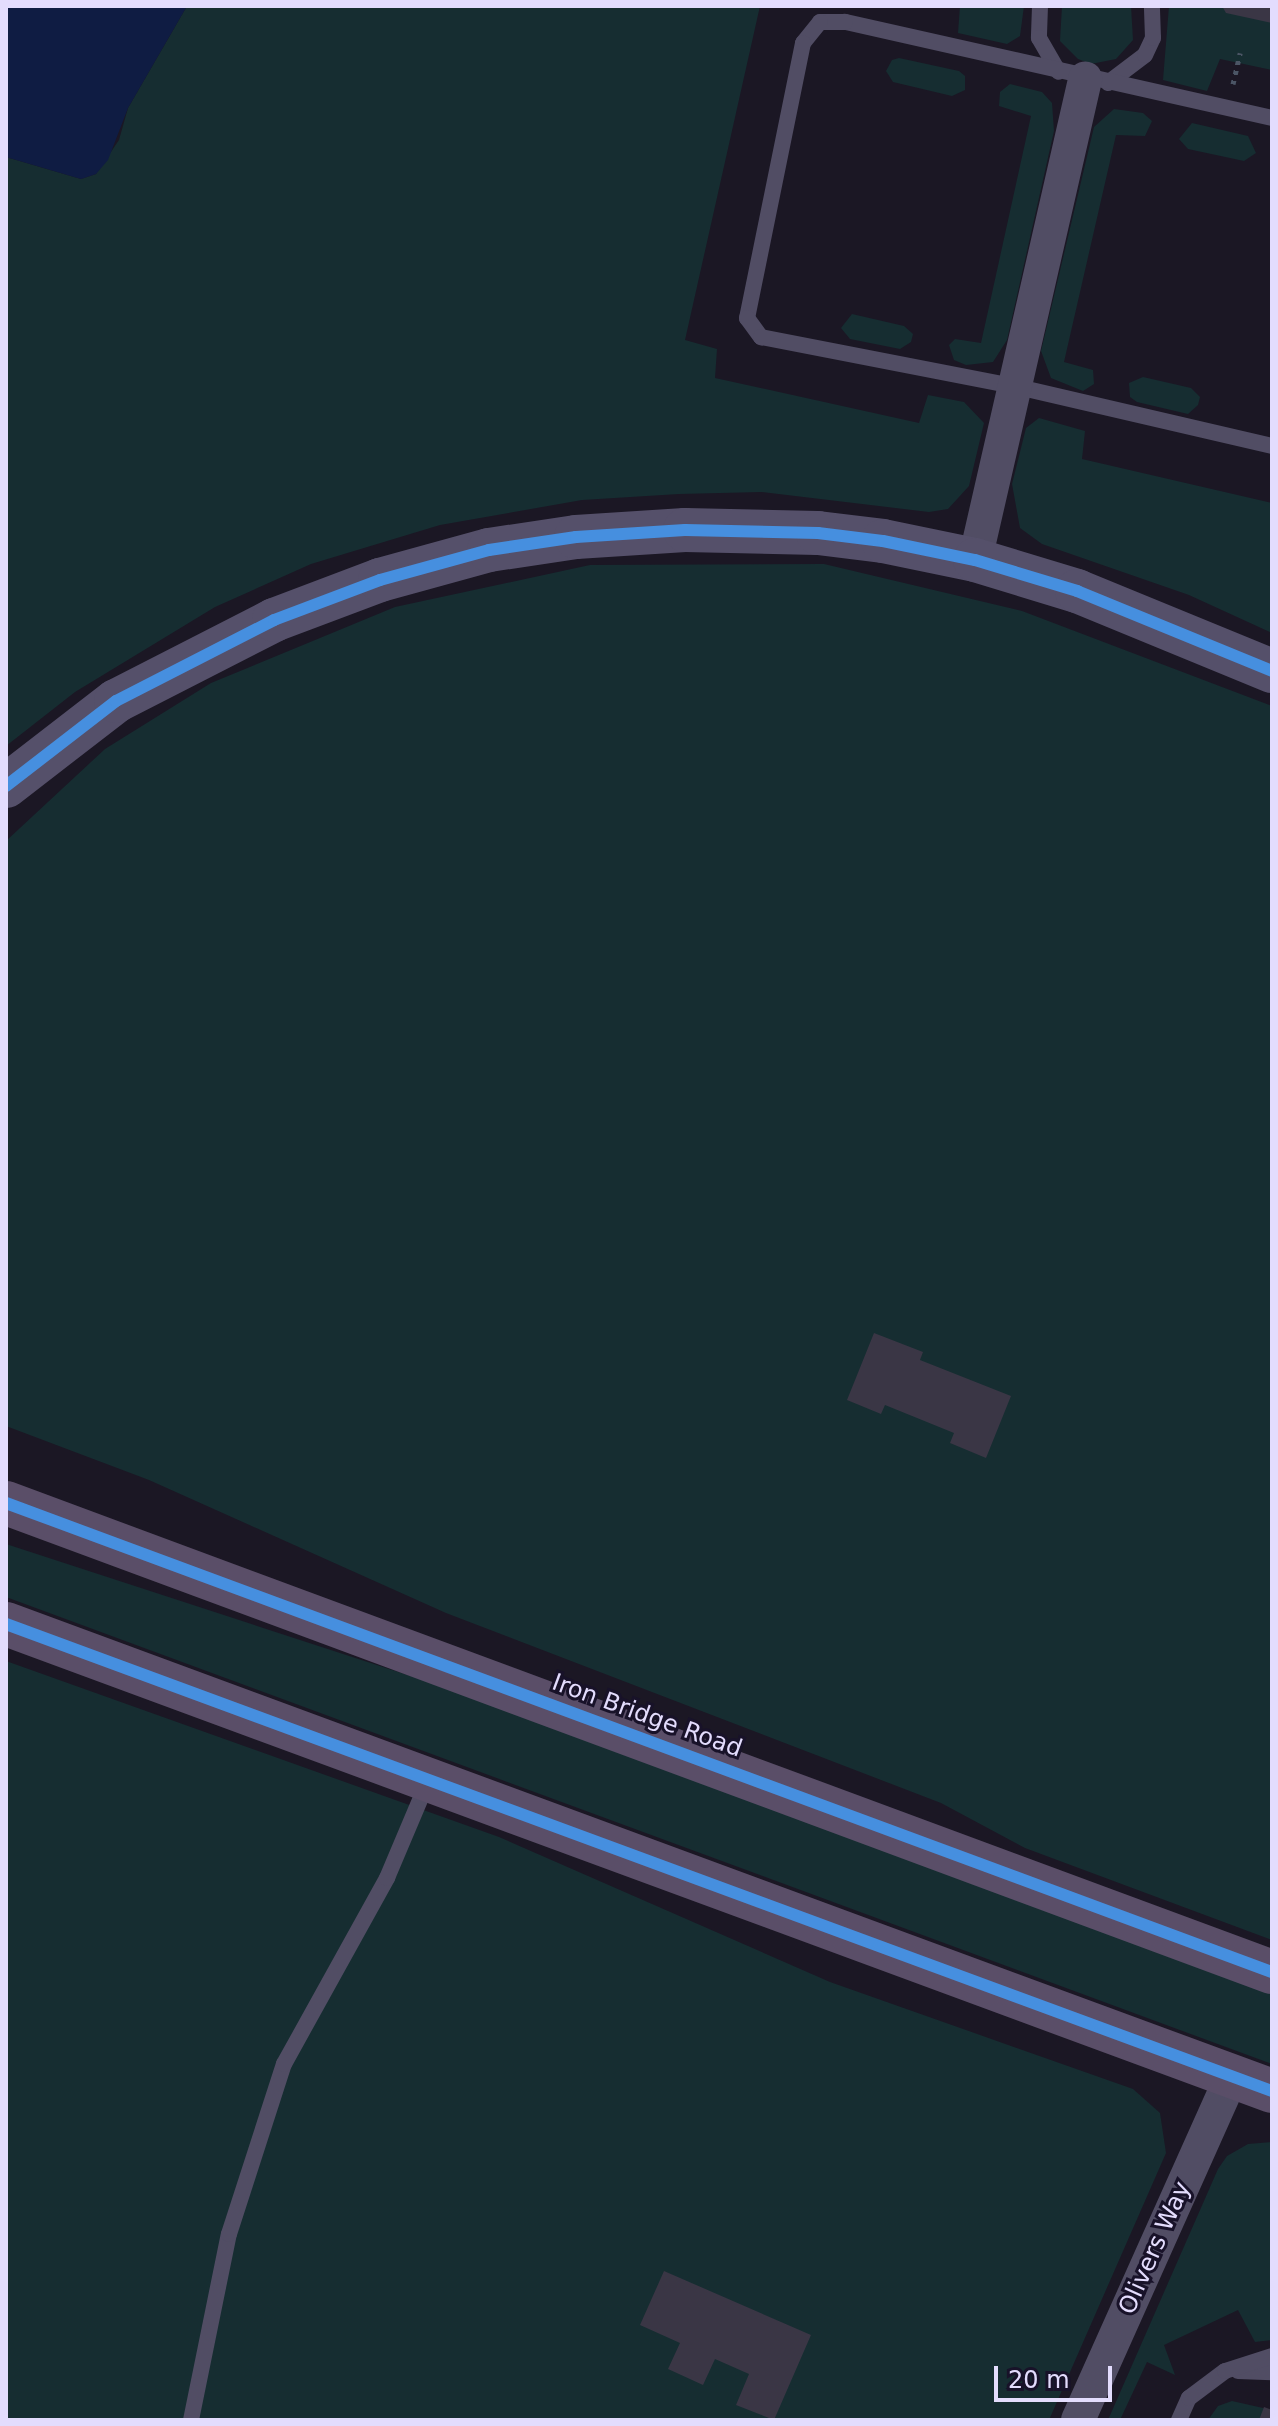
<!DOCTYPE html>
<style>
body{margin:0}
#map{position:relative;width:1278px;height:2426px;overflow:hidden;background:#1b1724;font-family:"DejaVu Sans",sans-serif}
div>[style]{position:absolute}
.green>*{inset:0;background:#162d31}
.water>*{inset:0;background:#0f1c43}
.building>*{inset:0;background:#3a3645}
.path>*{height:5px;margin-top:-2.5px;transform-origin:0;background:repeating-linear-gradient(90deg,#4b5565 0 4px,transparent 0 10px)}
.lane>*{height:16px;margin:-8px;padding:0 8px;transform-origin:8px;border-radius:8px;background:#514d64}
.street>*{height:34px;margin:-17px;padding:0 17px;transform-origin:17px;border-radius:17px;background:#514d64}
.secondary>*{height:44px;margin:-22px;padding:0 22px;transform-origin:22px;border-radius:22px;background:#55506a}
.primary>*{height:44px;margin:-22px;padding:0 22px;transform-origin:22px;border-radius:22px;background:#5a4e68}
.cycleway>*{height:12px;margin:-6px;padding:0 6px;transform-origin:6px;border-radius:6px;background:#468fdf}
span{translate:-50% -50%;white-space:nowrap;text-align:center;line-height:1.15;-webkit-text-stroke:6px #181229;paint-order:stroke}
.street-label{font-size:24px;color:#e3dcfd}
.frame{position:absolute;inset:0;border:8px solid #e3dcfd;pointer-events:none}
.scale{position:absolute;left:994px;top:2366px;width:118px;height:36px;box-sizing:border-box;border:4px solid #e3dcfd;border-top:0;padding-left:10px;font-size:24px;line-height:28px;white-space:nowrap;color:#e3dcfd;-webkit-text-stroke:6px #181229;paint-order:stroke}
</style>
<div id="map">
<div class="green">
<div style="clip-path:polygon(187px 6px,760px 6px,685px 340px,717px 349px,715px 378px,919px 423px,928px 395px,964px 402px,984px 423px,969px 486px,948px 509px,929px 512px,761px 492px,679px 494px,582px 500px,440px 525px,311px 564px,215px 607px,75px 692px,6px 746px,6px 157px,81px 179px,96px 174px,119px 140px,128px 108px)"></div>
<div style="clip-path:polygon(960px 6px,1024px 6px,1020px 36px,1007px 44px,958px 33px)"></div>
<div style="clip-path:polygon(1062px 6px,1131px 6px,1133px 40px,1116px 59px,1091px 64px,1078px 59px,1060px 41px)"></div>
<div style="clip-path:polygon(1169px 6px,1272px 6px,1272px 70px,1220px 59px,1207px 91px,1163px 80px)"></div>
<div style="clip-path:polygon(899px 58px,959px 71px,965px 76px,965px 90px,952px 96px,893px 82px,886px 71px,892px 60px)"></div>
<div style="clip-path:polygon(1010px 84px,1042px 92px,1052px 103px,1054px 131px,1007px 340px,993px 362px,966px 365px,954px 360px,949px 345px,955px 339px,981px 343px,1031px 116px,999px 106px,1000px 92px)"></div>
<div style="clip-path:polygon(1114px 109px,1143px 113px,1152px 121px,1145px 136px,1116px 135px,1064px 362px,1093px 370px,1094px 384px,1083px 391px,1051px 378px,1041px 351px,1094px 127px)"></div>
<div style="clip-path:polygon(1192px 123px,1248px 136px,1256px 153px,1244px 161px,1188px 149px,1179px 139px)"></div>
<div style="clip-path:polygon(852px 314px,904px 326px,913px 334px,911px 342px,900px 349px,850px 339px,841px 328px)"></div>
<div style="clip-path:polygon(1143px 377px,1191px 388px,1200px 397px,1198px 405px,1188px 414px,1137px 402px,1130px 397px,1129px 383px)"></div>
<div style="clip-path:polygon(1039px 418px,1085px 431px,1082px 459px,1272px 503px,1272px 633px,1189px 595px,1042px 544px,1020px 528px,1012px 484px,1026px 428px)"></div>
<div style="clip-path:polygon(824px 564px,1022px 611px,1272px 706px,1272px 1940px,1025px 1848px,941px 1803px,446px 1613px,149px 1480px,6px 1426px,6px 841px,105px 749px,211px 683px,395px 607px,590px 565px)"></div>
<div style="clip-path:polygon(6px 1544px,429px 1682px,1272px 1990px,1272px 2064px,6px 1597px)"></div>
<div style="clip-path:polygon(6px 1661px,499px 1837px,830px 1982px,1133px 2089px,1160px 2113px,1166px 2153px,1049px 2420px,6px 2420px)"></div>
<div style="clip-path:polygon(1272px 2142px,1272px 2340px,1255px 2342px,1238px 2310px,1164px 2345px,1175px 2375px,1147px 2362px,1120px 2420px,1108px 2420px,1218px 2169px,1227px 2156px,1248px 2144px)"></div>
<div style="clip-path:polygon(1232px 2401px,1272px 2410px,1272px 2420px,1208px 2420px,1218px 2406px)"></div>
</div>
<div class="water">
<div style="clip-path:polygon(6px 6px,187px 6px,128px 108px,108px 160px,96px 174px,81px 179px,6px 157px)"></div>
</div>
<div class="building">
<div style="clip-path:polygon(1222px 6px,1272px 6px,1272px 23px,1226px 13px)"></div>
<div style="clip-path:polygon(874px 1333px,923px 1352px,920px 1360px,1011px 1396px,986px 1458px,950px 1443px,954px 1433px,885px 1405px,881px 1414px,847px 1400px)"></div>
<div style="clip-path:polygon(664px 2271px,811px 2335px,774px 2420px,736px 2405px,749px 2374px,715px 2359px,703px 2385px,668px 2369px,680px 2343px,640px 2325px)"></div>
<div style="clip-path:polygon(1264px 2407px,1272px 2410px,1272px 2420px,1259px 2420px)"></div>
</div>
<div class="path">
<div style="left:1233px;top:84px;width:32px;rotate:-77deg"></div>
</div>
<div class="lane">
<div style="left:1040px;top:6px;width:32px;rotate:92deg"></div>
<div style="left:1039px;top:38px;width:39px;rotate:60deg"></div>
<div style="left:1108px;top:83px;width:46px;rotate:-37.1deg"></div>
<div style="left:1145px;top:55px;width:19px;rotate:-65deg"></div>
<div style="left:1153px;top:38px;width:32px;rotate:-92deg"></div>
<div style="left:1272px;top:118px;width:438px;rotate:-167.3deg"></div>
<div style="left:845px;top:22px;width:25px;rotate:180deg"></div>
<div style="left:820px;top:22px;width:27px;rotate:129deg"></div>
<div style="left:803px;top:43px;width:281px;rotate:101.5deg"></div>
<div style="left:747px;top:318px;width:24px;rotate:54deg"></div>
<div style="left:761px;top:337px;width:258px;rotate:11deg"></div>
<div style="left:1014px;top:386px;width:265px;rotate:13.1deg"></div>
<div style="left:1238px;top:2371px;width:34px;rotate:2deg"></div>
<div style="left:191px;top:2420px;width:190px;rotate:-78.5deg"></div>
<div style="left:229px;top:2234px;width:179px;rotate:-72.1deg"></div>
<div style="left:284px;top:2064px;width:213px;rotate:-61deg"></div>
<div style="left:387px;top:1878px;width:105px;rotate:-67.1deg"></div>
<div style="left:1179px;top:2420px;width:24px;rotate:-66deg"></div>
<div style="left:1189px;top:2398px;width:45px;rotate:-36.9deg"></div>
<div style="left:1225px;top:2371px;width:49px;rotate:-17.7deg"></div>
</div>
<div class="street">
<div style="left:975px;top:560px;width:494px;rotate:-77.1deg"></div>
<div style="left:1078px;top:2420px;width:377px;rotate:-65.9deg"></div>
</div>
<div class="secondary">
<div style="left:6px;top:786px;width:139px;rotate:-37.7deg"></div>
<div style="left:116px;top:701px;width:178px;rotate:-27.1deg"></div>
<div style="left:274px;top:620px;width:113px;rotate:-20.7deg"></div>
<div style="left:380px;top:580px;width:113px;rotate:-15.4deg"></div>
<div style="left:489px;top:550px;width:88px;rotate:-8.5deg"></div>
<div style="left:576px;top:537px;width:109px;rotate:-3.7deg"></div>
<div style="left:685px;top:530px;width:133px;rotate:1.3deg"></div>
<div style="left:818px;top:533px;width:65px;rotate:7deg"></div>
<div style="left:883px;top:541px;width:94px;rotate:11.7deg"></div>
<div style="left:975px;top:560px;width:107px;rotate:16.9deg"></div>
<div style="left:1077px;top:591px;width:211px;rotate:22.3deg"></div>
</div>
<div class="primary">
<div style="left:6px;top:1503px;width:1350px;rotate:20.33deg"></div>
<div style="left:6px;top:1624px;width:1349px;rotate:20.25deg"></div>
</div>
<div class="cycleway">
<div style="left:6px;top:786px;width:139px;rotate:-37.7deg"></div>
<div style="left:116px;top:701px;width:178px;rotate:-27.1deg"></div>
<div style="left:274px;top:620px;width:113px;rotate:-20.7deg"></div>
<div style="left:380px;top:580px;width:113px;rotate:-15.4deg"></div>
<div style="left:489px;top:550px;width:88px;rotate:-8.5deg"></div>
<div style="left:576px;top:537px;width:109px;rotate:-3.7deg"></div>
<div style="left:685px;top:530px;width:133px;rotate:1.3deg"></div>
<div style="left:818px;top:533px;width:65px;rotate:7deg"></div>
<div style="left:883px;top:541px;width:94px;rotate:11.7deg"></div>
<div style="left:975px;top:560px;width:107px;rotate:16.9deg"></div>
<div style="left:1077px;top:591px;width:211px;rotate:22.3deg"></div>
<div style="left:6px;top:1503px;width:1350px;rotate:20.33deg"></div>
<div style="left:6px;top:1624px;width:1349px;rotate:20.25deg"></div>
</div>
<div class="street-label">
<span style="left:647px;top:1716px;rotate:20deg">Iron Bridge Road</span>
<span style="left:1155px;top:2248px;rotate:-66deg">Olivers Way</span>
</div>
<div class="frame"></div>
<div class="scale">20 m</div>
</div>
